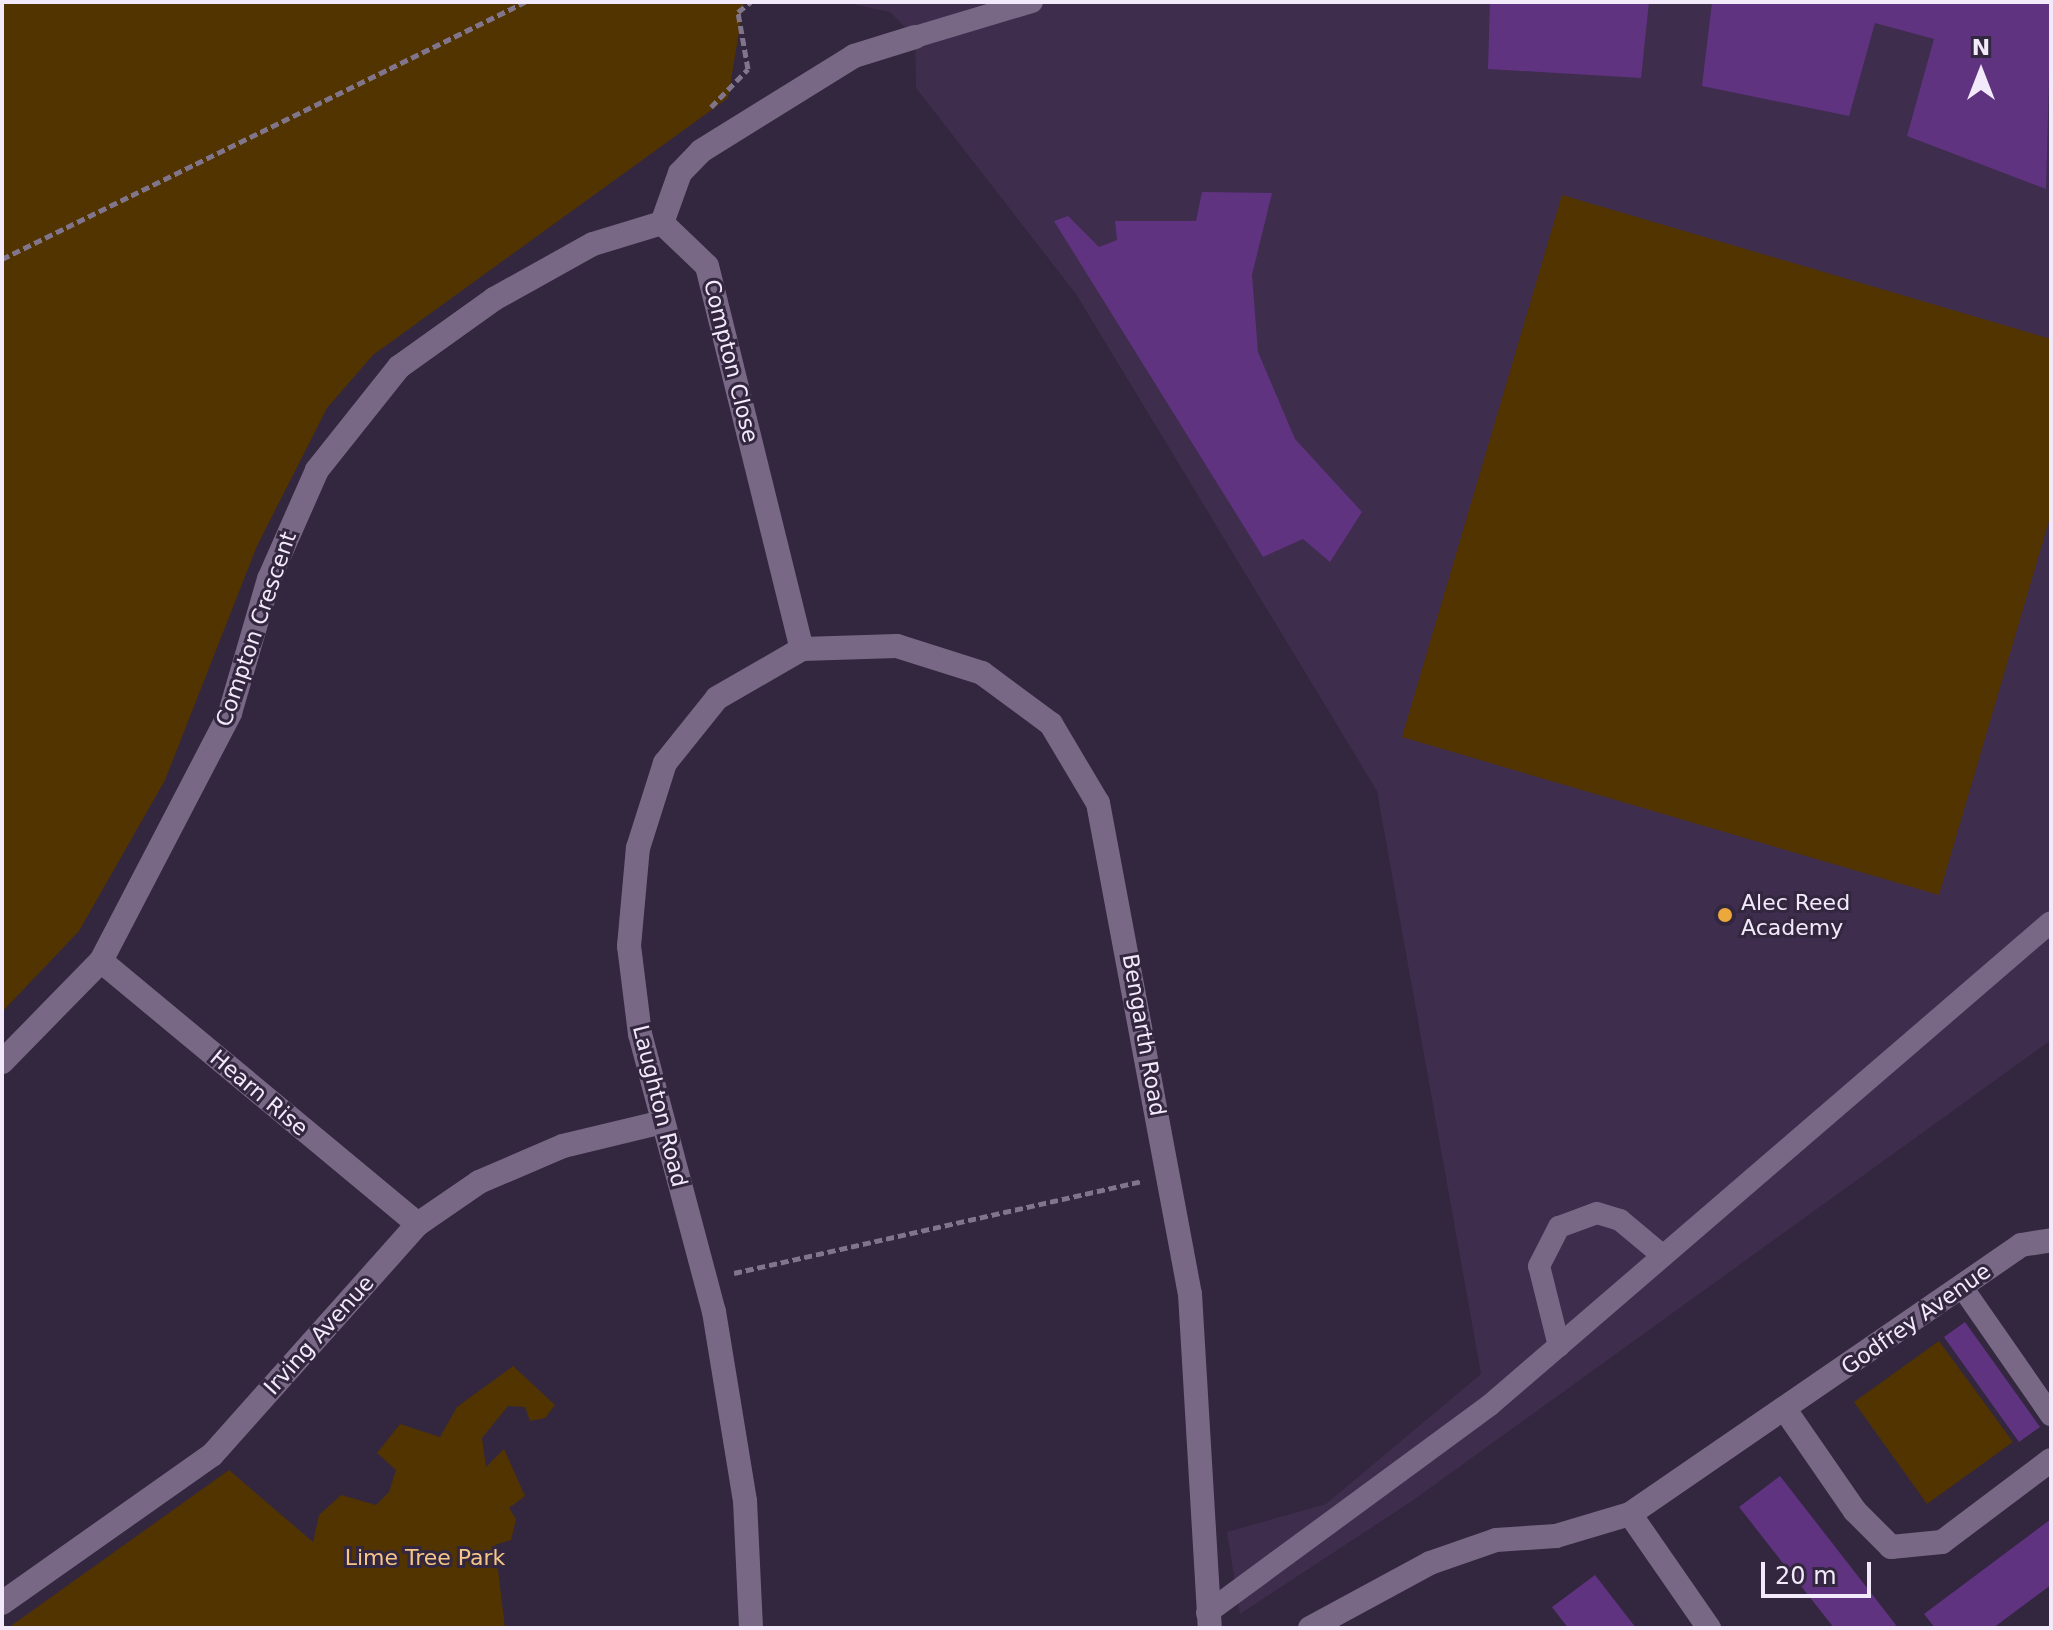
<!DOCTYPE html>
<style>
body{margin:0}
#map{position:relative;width:2053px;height:1630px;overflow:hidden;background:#33263f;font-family:"DejaVu Sans",sans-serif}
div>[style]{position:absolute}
.built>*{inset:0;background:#3e2d4c}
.green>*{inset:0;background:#523400}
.building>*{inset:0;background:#603380}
.path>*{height:5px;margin-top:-2.5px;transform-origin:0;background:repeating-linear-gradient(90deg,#80758b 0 8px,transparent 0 12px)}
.lane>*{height:22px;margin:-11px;padding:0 11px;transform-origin:11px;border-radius:11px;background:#786886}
.street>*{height:24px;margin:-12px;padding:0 12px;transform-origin:12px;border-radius:12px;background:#786886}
.dots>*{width:22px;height:22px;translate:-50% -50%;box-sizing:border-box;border:4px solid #33263f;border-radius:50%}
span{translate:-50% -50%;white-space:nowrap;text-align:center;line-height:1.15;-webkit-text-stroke:6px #33263f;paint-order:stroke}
.street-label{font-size:22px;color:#f2eafb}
.poi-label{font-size:22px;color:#f2eafb}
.left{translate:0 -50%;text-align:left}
.park-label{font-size:22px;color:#f5c688}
.frame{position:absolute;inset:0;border:4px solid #f2eafb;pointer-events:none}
.north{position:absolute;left:1941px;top:32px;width:80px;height:80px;-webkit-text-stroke:6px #33263f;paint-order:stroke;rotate:0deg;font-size:22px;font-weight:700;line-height:32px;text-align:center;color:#f2eafb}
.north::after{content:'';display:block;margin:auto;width:28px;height:36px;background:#f2eafb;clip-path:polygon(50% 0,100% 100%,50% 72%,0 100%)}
.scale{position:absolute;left:1761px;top:1562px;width:110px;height:36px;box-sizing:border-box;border:4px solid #f2eafb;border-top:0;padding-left:10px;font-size:24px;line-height:28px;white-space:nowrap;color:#f2eafb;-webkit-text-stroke:6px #33263f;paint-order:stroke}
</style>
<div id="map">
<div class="built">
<div style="clip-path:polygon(843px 2px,2051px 2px,2051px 1040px,1412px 1501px,1240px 1614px,1227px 1532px,1326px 1504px,1481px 1374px,1377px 791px,1076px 294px,916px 88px,915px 37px,890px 12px)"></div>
</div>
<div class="green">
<div style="clip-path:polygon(2px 2px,744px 2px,728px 98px,373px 355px,327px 408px,257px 546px,165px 780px,79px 931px,2px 1012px)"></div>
<div style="clip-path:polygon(1562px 195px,2051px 339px,2051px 514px,1939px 895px,1402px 737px)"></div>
<div style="clip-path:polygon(1939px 1341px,2013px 1442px,1927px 1504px,1854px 1402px)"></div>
<div style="clip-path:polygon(513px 1366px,555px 1405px,545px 1418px,530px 1421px,525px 1407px,508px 1406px,482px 1438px,486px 1467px,504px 1449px,525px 1496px,509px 1508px,516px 1519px,511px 1540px,495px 1545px,505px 1628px,8px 1628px,229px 1470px,313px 1542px,319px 1515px,341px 1495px,376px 1505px,389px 1492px,396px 1470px,377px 1453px,400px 1424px,440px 1437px,457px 1407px)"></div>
</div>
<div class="building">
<div style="clip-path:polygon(1490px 2px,1649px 2px,1641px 78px,1488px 69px)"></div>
<div style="clip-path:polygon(1712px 2px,2051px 2px,2046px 189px,1907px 136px,1934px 39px,1875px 23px,1849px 116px,1702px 86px)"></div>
<div style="clip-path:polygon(1202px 192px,1272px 193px,1252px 275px,1258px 352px,1295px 439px,1362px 512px,1330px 562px,1303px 539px,1263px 557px,1054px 221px,1068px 216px,1099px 247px,1117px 240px,1115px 221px,1196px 221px)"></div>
<div style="clip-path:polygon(1965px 1322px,2040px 1427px,2019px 1442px,1944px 1337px)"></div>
<div style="clip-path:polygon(1780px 1476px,1896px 1625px,1892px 1628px,1834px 1628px,1739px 1507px)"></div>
<div style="clip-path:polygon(2051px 1519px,2051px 1585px,1993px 1628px,1935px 1628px,1924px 1614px)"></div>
<div style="clip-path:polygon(1595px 1575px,1636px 1628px,1568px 1628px,1552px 1607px)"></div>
</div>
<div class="path">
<div style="left:711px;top:107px;width:53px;rotate:-45.8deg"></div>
<div style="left:748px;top:69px;width:58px;rotate:-100deg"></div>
<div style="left:738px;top:12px;width:16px;rotate:-38deg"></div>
<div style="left:2px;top:259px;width:583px;rotate:-26.17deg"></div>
<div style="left:734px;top:1273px;width:417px;rotate:-12.7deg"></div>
</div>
<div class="lane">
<div style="left:915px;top:37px;width:122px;rotate:-16.7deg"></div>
<div style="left:1962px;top:1287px;width:156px;rotate:55.2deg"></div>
<div style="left:1559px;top:1346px;width:82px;rotate:-104deg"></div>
<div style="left:1539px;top:1266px;width:44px;rotate:-62.9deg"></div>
<div style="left:1559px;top:1227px;width:40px;rotate:-20.2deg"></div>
<div style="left:1597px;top:1213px;width:24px;rotate:17deg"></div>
<div style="left:1620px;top:1220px;width:56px;rotate:39.9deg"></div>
<div style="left:1207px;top:1613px;width:351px;rotate:-36.3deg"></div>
<div style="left:1490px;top:1405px;width:740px;rotate:-40.73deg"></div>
</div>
<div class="street">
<div style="left:662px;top:223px;width:62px;rotate:43.7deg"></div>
<div style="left:707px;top:266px;width:395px;rotate:76.1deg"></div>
<div style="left:662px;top:223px;width:53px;rotate:-70.2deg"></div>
<div style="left:680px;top:173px;width:30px;rotate:-46deg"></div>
<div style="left:701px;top:151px;width:180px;rotate:-31.8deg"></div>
<div style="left:854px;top:56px;width:64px;rotate:-17.3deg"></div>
<div style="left:101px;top:961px;width:412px;rotate:39.7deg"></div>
<div style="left:2px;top:1062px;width:141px;rotate:-45.6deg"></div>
<div style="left:101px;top:961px;width:280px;rotate:-62.5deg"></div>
<div style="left:230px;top:713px;width:140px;rotate:-73.8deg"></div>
<div style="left:269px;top:579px;width:119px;rotate:-66.2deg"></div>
<div style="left:317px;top:470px;width:132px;rotate:-51.5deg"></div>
<div style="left:399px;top:367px;width:117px;rotate:-35.6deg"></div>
<div style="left:494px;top:299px;width:113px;rotate:-29.1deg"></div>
<div style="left:593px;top:244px;width:72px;rotate:-16.9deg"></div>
<div style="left:1786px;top:1411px;width:121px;rotate:55.4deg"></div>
<div style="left:1855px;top:1511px;width:51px;rotate:45deg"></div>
<div style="left:1891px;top:1547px;width:51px;rotate:-5.6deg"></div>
<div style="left:1942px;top:1542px;width:136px;rotate:-37deg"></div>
<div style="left:1630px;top:1514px;width:139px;rotate:55.3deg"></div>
<div style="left:2px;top:1603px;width:257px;rotate:-35.2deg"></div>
<div style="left:212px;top:1455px;width:310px;rotate:-48.3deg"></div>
<div style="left:418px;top:1224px;width:74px;rotate:-34.5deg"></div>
<div style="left:479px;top:1182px;width:91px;rotate:-23.2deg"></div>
<div style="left:563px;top:1146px;width:103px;rotate:-13.5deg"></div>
<div style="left:751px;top:1628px;width:127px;rotate:-92.7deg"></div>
<div style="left:745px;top:1501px;width:192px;rotate:-99.3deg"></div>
<div style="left:714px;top:1312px;width:288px;rotate:-104.9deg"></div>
<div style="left:640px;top:1034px;width:89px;rotate:-97.1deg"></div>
<div style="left:629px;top:946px;width:98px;rotate:-84.8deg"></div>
<div style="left:638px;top:848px;width:89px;rotate:-72.4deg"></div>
<div style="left:665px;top:763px;width:83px;rotate:-51.3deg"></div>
<div style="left:717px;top:698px;width:98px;rotate:-30deg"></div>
<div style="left:802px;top:649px;width:95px;rotate:-1.8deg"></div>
<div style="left:897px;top:646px;width:89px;rotate:17.6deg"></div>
<div style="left:982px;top:673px;width:86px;rotate:36.5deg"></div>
<div style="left:1051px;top:724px;width:92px;rotate:59.3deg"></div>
<div style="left:1098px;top:803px;width:500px;rotate:79.4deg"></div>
<div style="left:1190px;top:1294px;width:335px;rotate:86.6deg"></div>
<div style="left:1310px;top:1628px;width:136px;rotate:-28.4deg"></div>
<div style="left:1430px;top:1563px;width:70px;rotate:-19.2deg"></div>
<div style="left:1496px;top:1540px;width:60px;rotate:-3.8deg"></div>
<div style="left:1556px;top:1536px;width:77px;rotate:-16.6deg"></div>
<div style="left:1630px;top:1514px;width:475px;rotate:-34.5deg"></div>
<div style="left:2021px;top:1245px;width:30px;rotate:-9deg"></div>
</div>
<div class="dots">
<div style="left:1725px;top:915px;background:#eda83b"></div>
</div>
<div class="street-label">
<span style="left:731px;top:361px;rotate:76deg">Compton Close</span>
<span style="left:256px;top:629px;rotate:-71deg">Compton Crescent</span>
<span style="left:1144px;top:1035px;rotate:80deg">Bengarth Road</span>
<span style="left:259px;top:1093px;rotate:40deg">Hearn Rise</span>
<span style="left:660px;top:1106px;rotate:76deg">Laughton Road</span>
<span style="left:1916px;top:1319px;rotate:-35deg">Godfrey Avenue</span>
<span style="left:319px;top:1335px;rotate:-48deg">Irving Avenue</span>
</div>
<div class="poi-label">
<span class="left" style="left:1741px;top:915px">Alec Reed<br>Academy</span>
</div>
<div class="park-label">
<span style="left:425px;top:1558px">Lime Tree Park</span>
</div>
<div class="frame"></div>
<div class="north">N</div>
<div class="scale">20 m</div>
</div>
